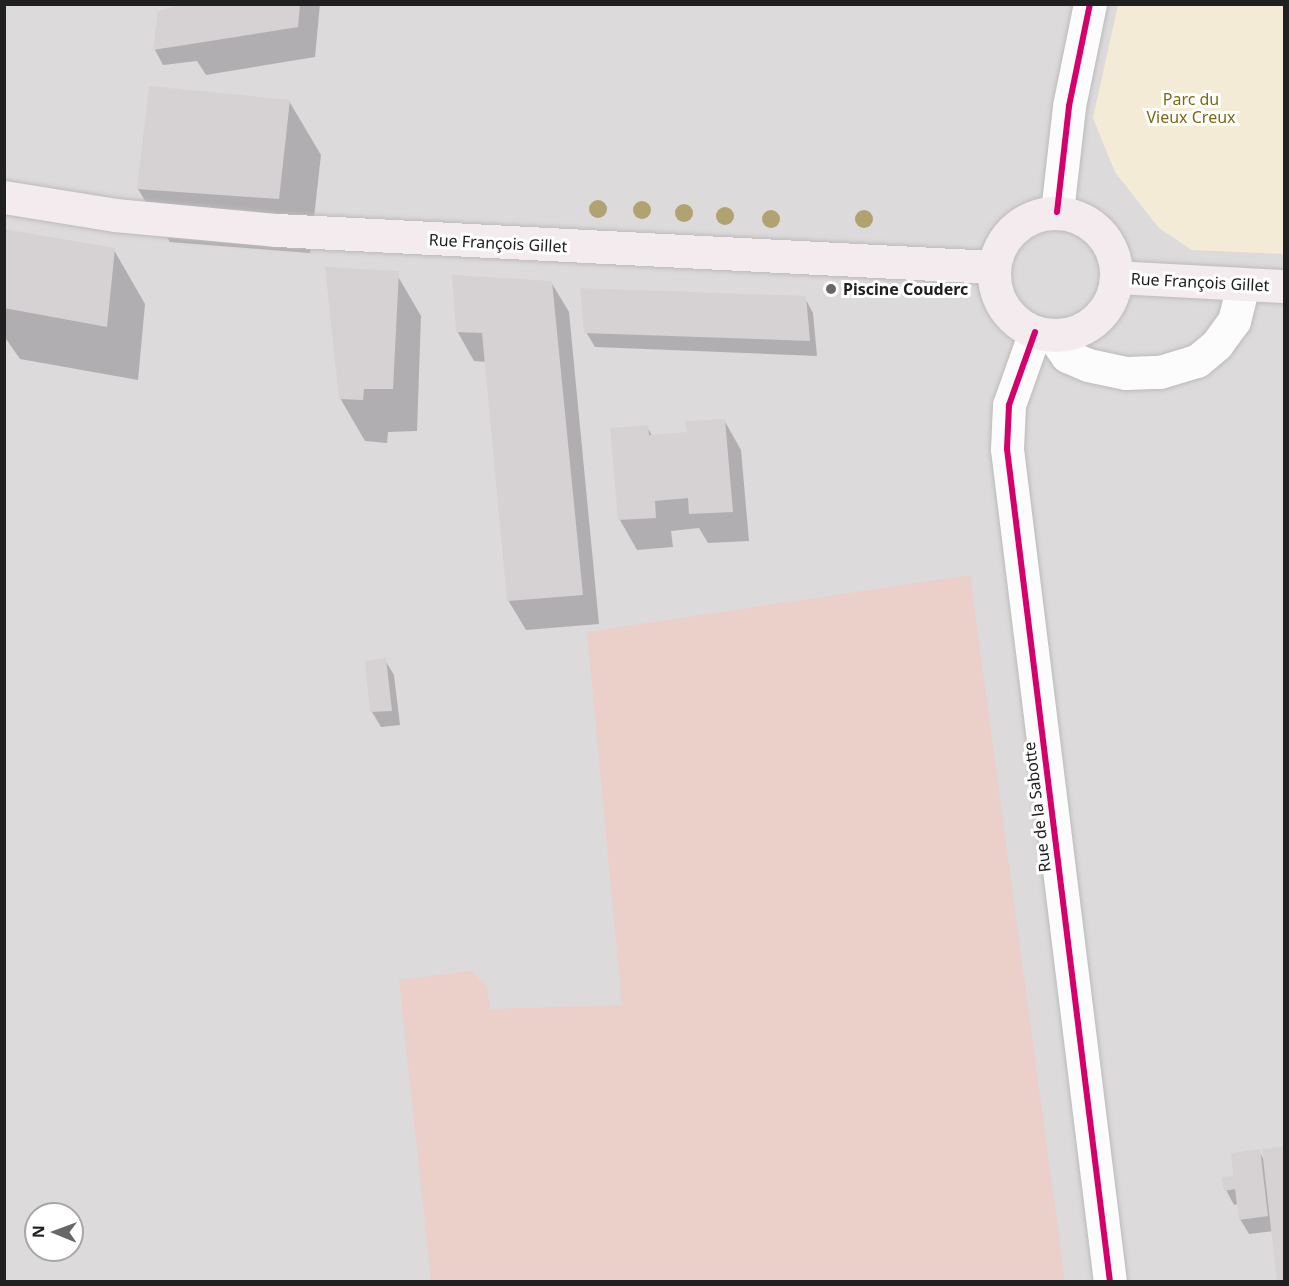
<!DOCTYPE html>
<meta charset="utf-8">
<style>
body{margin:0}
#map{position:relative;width:1289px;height:1286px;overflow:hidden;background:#eee8eb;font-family:"Noto Sans",sans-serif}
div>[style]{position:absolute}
.residential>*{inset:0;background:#dddadc}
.religious>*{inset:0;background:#dcdadb}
.grass>*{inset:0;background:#ebcfc9}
.park>*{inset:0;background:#f4ebd6}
.shadow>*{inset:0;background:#0003}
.building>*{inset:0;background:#d6d2d4}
.roads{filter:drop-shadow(0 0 2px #bcbabb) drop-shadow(0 0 2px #bcbabb)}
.street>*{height:33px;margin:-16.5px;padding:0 16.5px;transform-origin:16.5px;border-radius:16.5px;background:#fcfcfc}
.secondary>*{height:33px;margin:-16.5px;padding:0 16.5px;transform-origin:16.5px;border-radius:16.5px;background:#f3ebee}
.secondary>.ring{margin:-16.5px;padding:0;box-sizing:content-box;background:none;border:33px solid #f3ebee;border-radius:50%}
.cycleway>*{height:6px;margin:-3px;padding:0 3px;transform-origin:3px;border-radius:3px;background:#d6006c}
.trees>*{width:18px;height:18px;margin:-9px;border-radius:50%;background:#b0a271}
.dots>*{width:16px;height:16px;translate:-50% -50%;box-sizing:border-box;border:3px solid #fff;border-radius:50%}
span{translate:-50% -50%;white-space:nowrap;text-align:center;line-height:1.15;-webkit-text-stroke:6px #fff;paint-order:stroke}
.park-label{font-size:16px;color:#7d680e}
.street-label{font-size:16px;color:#202020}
.poi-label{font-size:16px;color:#202020;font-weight:700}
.left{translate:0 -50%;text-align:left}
.frame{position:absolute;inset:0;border:6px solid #202020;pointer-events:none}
.north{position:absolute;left:24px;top:1202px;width:60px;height:60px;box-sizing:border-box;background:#fff;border:2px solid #a6a6a6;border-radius:50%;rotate:271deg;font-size:16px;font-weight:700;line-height:24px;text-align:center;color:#202020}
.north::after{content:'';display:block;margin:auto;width:21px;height:27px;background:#686667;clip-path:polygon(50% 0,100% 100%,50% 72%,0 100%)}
</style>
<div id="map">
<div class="residential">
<div style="clip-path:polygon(evenodd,5px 5px,1284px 5px,1284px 1281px,5px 1282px,5px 5px,36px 1214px,72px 1214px,72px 1250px,36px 1250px,36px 1214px)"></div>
</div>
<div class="religious">
<div style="clip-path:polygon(153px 12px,133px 188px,5px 166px,5px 33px)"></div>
</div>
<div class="grass">
<div style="clip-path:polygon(970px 575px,1065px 1281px,431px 1281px,399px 980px,471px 971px,487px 986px,490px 1009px,622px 1005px,587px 632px)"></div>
</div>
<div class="park">
<div style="clip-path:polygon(1118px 5px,1284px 5px,1284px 254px,1192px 250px,1159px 228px,1115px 172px,1093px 118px)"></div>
</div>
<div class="shadow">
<div style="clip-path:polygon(189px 4px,320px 4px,315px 57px,206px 75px,197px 61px,163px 65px,155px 50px,159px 12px)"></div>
<div style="clip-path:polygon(289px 101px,321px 155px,310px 253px,170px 242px,138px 189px)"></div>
<div style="clip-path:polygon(4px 231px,114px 250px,145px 304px,138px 380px,20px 359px,4px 336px)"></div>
<div style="clip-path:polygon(396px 273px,421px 316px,417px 431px,388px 432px,387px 443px,365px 441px,340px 398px)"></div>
<div style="clip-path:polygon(551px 282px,569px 312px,599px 624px,526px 630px,508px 600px,486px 362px,474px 361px,457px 331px)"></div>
<div style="clip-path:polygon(805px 298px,813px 313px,817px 356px,595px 347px,586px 332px)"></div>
<div style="clip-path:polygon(724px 420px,741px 450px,749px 541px,708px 543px,699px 528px,671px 531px,673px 547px,637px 550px,620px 520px,647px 427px,653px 437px,688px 433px)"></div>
<div style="clip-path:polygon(385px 660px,394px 675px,400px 725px,381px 727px,372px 712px,366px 662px)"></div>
<div style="clip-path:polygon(1284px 1148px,1284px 1282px,1279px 1282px,1273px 1231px,1249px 1234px,1240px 1219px,1238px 1204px,1234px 1205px,1226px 1190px,1259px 1151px,1265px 1162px,1264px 1151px)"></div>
</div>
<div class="building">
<div style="clip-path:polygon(183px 4px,300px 4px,298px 27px,153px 50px,158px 11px)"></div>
<div style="clip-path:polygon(149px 86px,290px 100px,279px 199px,137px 189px)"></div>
<div style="clip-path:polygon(4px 229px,115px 248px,107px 327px,4px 308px)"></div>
<div style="clip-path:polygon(325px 267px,399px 271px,393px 389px,364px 389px,363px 400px,339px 399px)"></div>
<div style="clip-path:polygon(452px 275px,552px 281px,583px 595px,507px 601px,482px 333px,456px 332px)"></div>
<div style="clip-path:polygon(580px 288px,806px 296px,810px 341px,584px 333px)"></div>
<div style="clip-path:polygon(725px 419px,733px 512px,689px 514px,688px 498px,655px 501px,656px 518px,618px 520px,610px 428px,648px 425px,649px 435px,687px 432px,685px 421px)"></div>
<div style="clip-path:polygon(386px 658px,392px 711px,370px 712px,365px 661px)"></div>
<div style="clip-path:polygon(1284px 1147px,1284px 1282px,1277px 1282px,1262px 1149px)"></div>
<div style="clip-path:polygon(1260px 1149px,1268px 1216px,1239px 1220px,1235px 1189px,1224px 1191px,1222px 1177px,1233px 1176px,1231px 1153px)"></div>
</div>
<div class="roads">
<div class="street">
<div style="left:1057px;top:212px;width:107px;rotate:-83.5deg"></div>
<div style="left:1069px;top:106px;width:104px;rotate:-78.4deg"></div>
<div style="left:1035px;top:332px;width:77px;rotate:109.6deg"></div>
<div style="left:1009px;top:405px;width:44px;rotate:92.6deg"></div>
<div style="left:1007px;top:449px;width:839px;rotate:82.95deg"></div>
<div style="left:1053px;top:336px;width:24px;rotate:55deg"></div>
<div style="left:1067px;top:356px;width:23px;rotate:23deg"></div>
<div style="left:1088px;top:365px;width:39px;rotate:12deg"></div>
<div style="left:1126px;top:373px;width:34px;rotate:-2deg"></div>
<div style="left:1160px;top:372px;width:39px;rotate:-17deg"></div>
<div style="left:1197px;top:361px;width:26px;rotate:-40deg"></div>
<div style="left:1217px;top:344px;width:29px;rotate:-54deg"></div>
<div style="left:1234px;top:321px;width:37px;rotate:-76deg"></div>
</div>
<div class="secondary">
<div style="left:4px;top:197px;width:112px;rotate:9.2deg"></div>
<div style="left:115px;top:215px;width:163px;rotate:5.3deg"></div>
<div style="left:277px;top:230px;width:717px;rotate:2.96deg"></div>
<div class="ring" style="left:994px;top:213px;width:89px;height:89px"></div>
<div style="left:1116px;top:277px;width:168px;rotate:3.1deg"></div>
</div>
</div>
<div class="cycleway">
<div style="left:1057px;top:212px;width:107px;rotate:-83.5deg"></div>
<div style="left:1069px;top:106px;width:104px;rotate:-78.4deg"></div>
<div style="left:1035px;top:332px;width:77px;rotate:109.6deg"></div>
<div style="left:1009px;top:405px;width:44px;rotate:92.6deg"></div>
<div style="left:1007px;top:449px;width:839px;rotate:82.95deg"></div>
</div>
<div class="trees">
<div style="left:598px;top:209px"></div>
<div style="left:642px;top:210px"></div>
<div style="left:684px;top:213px"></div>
<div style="left:725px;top:216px"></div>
<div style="left:771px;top:219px"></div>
<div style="left:864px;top:219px"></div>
</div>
<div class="dots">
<div style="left:831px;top:289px;background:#686667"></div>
</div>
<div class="park-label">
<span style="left:1191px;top:108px">Parc du<br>Vieux Creux</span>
</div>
<div class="street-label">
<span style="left:498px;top:243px;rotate:3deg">Rue François Gillet</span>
<span style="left:1200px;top:282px;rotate:3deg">Rue François Gillet</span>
<span style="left:1037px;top:807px;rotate:-97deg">Rue de la Sabotte</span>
</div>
<div class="poi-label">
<span class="left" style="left:843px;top:289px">Piscine Couderc</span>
</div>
<div class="frame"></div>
<div class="north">N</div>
</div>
